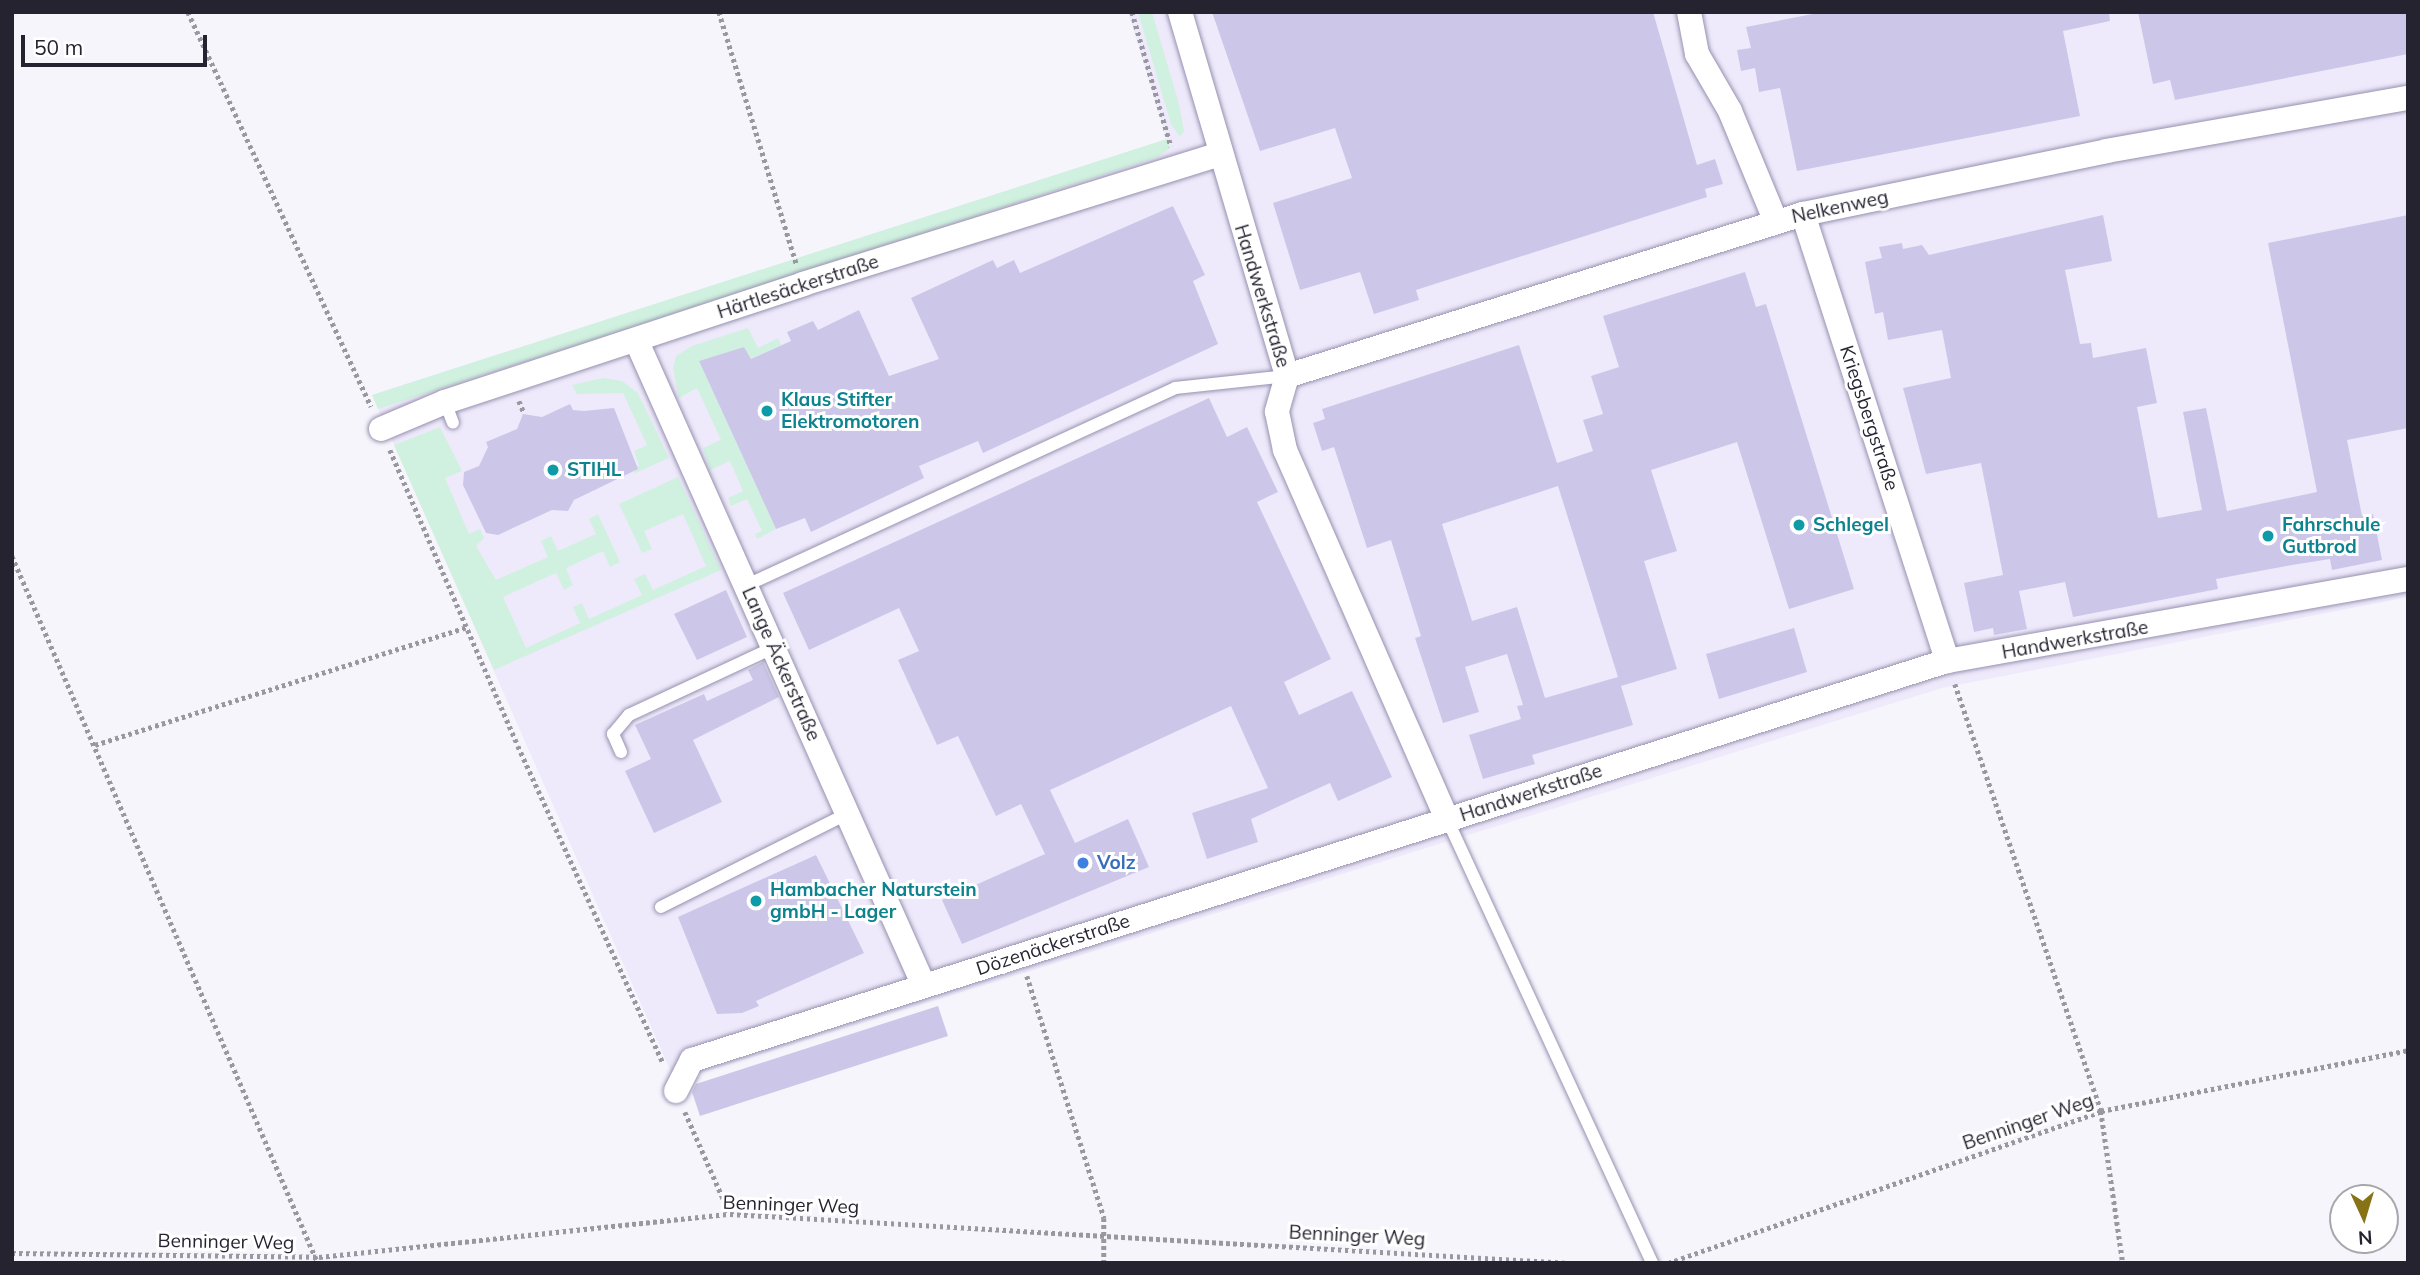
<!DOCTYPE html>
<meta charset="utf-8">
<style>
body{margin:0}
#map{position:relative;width:2420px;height:1275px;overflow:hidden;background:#f6f5fc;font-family:Mulish,sans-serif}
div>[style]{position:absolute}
.built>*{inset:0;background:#eeeafb}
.green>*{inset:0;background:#d0f1df}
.building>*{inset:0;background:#ccc7e8}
.path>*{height:4.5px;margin-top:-2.25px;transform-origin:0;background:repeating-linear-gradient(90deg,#9998a1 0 3.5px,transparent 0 7px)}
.roads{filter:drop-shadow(0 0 2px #9790b0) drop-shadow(0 0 2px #9790b0)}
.service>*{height:12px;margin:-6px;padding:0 6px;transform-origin:6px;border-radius:6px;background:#fff}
.minor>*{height:24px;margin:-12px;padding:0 12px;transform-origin:12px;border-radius:12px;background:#fff}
.dots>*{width:19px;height:19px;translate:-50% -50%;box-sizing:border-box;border:4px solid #fff;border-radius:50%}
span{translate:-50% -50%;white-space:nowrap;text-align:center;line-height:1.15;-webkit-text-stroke:6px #fff;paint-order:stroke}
.street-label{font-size:19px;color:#262330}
.culture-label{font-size:19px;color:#0d838f;font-weight:700}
.left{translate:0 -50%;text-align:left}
.shop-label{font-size:19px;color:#366cbe;font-weight:700}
.frame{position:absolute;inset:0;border:14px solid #262330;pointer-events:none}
.north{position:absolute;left:2329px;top:1184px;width:70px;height:70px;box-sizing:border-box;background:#fff;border:2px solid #a8a7ac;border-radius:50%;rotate:176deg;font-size:19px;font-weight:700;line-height:28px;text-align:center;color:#262330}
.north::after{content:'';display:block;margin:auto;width:24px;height:32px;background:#877315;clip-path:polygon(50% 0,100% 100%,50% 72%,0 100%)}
.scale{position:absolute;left:21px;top:35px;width:186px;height:32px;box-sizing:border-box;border:4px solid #262330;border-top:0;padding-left:9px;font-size:21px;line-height:24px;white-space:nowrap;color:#262330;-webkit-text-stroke:5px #fff;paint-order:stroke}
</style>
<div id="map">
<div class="built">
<div style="clip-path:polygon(1128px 12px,2408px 12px,2408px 597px,1942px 688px,675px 1081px,372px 395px,1167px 139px)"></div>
</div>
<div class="green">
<div style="clip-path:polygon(1138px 12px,1152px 12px,1179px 104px,1184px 131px,1180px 137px,1171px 124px)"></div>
<div style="clip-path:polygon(1167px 139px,1170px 148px,1158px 157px,378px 409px,372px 395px)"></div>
<div style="clip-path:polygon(748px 328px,758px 348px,778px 338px,781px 345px,751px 359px,744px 347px,699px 361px,776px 529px,757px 539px,755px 534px,762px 531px,747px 499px,731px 506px,728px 498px,743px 491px,730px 461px,710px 470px,703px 448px,721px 440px,697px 388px,679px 398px,673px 369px,676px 356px,692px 346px)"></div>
<div style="clip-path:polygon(603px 378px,622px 381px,638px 393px,669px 458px,633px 474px,639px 465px,634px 451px,647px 445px,623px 393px,577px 394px,572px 385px)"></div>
<div style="clip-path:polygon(440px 427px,462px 471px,445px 478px,469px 534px,480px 529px,484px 538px,476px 546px,496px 580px,548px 557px,541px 541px,551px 536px,558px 551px,596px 534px,589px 519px,598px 514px,620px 562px,610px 567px,603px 551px,566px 568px,573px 585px,564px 590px,556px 573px,503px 597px,526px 648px,580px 623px,573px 607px,582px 603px,589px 619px,642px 595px,634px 579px,645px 574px,653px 590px,706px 566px,683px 514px,644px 531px,652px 549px,642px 553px,619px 504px,678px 477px,721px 570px,494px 670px,394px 445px)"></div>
</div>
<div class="building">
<div style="clip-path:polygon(1212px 12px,1653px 12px,1697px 165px,1715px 159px,1723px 184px,1705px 189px,1707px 197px,1416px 290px,1419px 300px,1374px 314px,1360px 272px,1300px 290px,1273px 203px,1352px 178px,1335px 128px,1260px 151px)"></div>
<div style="clip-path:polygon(1823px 12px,2109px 12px,2110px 21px,2063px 31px,2080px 116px,1797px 171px,1780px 88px,1759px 92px,1755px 68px,1741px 71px,1737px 50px,1751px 48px,1746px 27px)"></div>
<div style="clip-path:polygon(2138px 12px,2408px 12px,2408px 54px,2175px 100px,2170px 80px,2153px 84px)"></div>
<div style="clip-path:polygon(1173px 206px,1205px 275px,1193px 281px,1218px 344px,983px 453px,978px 441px,919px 466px,924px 478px,811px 532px,805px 518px,776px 529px,699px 361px,744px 347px,751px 359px,791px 341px,787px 332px,813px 321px,818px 330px,859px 310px,889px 376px,939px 359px,911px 298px,993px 260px,997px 268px,1014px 260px,1020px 273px)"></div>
<div style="clip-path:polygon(2103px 215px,2112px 261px,2065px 270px,2080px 344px,2091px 343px,2093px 358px,2146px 348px,2157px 403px,2137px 407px,2158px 518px,2202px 510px,2183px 412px,2206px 408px,2227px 511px,2317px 492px,2268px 243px,2408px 215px,2408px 428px,2347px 440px,2362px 516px,2373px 514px,2382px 560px,2332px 570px,2330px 559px,2292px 565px,2216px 579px,2218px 589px,2073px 617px,2065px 582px,2019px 591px,2027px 629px,1994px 635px,1993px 628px,1974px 632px,1964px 583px,2003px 575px,1981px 463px,1926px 474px,1903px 388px,1951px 378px,1942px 330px,1888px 340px,1883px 312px,1875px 314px,1865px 262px,1882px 258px,1879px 247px,1902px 243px,1903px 249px,1922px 245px,1929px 255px)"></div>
<div style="clip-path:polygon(evenodd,1745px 272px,1756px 307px,1766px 304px,1854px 589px,1789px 609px,1737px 442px,1651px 470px,1677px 551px,1644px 561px,1677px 669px,1621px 686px,1633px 725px,1532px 755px,1535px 764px,1483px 779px,1469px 735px,1521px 719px,1517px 706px,1523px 705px,1507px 654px,1465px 667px,1479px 712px,1443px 723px,1415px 638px,1421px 636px,1391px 540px,1367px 548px,1334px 447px,1322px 451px,1313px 423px,1325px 419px,1322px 409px,1519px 345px,1557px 463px,1593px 451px,1583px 420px,1603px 414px,1591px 376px,1619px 367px,1603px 316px,1745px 272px,1558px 486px,1618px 677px,1545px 698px,1517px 607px,1472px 621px,1442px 524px,1558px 486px)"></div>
<div style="clip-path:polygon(1209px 398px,1227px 437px,1247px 427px,1278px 492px,1257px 502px,1331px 659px,1284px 682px,1299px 715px,1352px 691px,1392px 777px,1338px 801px,1330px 783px,1251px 819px,1258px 842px,1207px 859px,1192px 813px,1268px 788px,1231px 706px,1050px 790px,1075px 843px,1128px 819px,1149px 867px,962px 944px,942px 900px,1045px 854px,1021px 804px,996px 816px,958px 736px,937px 745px,898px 660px,919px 651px,899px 608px,809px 650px,783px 593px)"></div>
<div style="clip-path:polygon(570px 404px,573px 410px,584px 411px,614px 408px,638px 469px,574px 500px,568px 511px,552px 510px,498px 535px,486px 533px,463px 485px,464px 472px,479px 466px,488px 447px,486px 442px,517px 429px,523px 414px,542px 417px)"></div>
<div style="clip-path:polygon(726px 590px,747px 637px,697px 660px,674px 614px)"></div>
<div style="clip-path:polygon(1794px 628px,1807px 672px,1719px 699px,1706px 654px)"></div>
<div style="clip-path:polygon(763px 662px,779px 697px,693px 740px,722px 802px,654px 833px,625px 771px,651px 759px,635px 725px,704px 694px,707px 701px,753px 680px,748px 670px)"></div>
<div style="clip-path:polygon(816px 855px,864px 953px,756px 1001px,759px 1006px,742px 1013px,717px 1014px,678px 917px)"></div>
<div style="clip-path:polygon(938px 1006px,948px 1036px,700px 1116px,692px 1092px,696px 1084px)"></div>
</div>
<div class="path">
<div style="left:188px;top:12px;width:435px;rotate:65.1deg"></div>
<div style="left:719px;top:12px;width:263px;rotate:72.9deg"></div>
<div style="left:1132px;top:12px;width:140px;rotate:73.8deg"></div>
<div style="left:519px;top:401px;width:13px;rotate:67deg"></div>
<div style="left:390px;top:450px;width:322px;rotate:66.6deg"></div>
<div style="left:518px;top:746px;width:349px;rotate:65.4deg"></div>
<div style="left:12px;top:556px;width:770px;rotate:66.6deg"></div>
<div style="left:1955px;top:684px;width:451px;rotate:71.1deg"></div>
<div style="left:2101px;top:1111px;width:154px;rotate:81.8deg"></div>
<div style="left:95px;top:745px;width:390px;rotate:-17.6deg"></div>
<div style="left:1027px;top:976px;width:254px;rotate:72.3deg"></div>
<div style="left:1104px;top:1218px;width:45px;rotate:90deg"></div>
<div style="left:685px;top:1112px;width:111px;rotate:66.2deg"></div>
<div style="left:12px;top:1253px;width:307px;rotate:0.7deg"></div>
<div style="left:319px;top:1257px;width:413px;rotate:-6deg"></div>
<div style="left:730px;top:1214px;width:841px;rotate:3.34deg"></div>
<div style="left:1668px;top:1263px;width:459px;rotate:-19.3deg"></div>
<div style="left:2101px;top:1111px;width:313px;rotate:-11.2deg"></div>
</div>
<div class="roads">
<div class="service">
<div style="left:445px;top:402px;width:22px;rotate:69deg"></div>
<div style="left:747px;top:585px;width:471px;rotate:-24.7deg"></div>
<div style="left:1175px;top:388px;width:113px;rotate:-6.1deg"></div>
<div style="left:621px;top:752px;width:20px;rotate:-114deg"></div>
<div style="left:613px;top:734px;width:25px;rotate:-50deg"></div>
<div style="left:629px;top:715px;width:159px;rotate:-25deg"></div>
<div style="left:1447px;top:819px;width:489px;rotate:65.2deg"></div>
<div style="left:661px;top:907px;width:210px;rotate:-26.6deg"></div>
</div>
<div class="minor">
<div style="left:1180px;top:12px;width:379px;rotate:73.6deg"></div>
<div style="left:1287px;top:376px;width:37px;rotate:106deg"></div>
<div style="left:1277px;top:412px;width:39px;rotate:78deg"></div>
<div style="left:1285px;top:450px;width:403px;rotate:66.3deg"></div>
<div style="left:1689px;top:12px;width:43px;rotate:79.2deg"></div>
<div style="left:1697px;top:54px;width:66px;rotate:59.9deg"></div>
<div style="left:1730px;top:111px;width:120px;rotate:67.5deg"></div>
<div style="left:1803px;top:214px;width:470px;rotate:72.1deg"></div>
<div style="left:637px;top:342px;width:705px;rotate:65.98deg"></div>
<div style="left:1287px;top:376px;width:541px;rotate:-17.43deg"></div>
<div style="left:1803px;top:214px;width:309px;rotate:-11.7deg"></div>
<div style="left:2106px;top:151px;width:307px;rotate:-10deg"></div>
<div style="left:381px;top:429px;width:69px;rotate:-22.9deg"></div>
<div style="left:445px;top:402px;width:377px;rotate:-18.2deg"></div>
<div style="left:803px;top:284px;width:435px;rotate:-17.3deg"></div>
<div style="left:676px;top:1091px;width:35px;rotate:-63deg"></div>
<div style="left:692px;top:1060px;width:1317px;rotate:-17.64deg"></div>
<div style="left:1947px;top:661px;width:468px;rotate:-10.1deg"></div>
</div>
</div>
<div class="dots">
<div style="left:767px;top:411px;background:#0f9aa8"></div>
<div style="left:553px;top:470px;background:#0f9aa8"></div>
<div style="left:1799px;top:525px;background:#0f9aa8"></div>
<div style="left:2268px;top:536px;background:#0f9aa8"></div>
<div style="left:1083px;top:863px;background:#3f7fe0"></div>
<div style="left:756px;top:901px;background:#0f9aa8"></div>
</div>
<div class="street-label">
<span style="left:1840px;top:207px;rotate:-12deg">Nelkenweg</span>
<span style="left:798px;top:287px;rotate:-18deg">Härtlesäckerstraße</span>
<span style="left:1262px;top:296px;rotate:73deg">Handwerkstraße</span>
<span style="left:1869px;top:418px;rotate:72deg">Kriegsbergstraße</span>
<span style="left:2075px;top:640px;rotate:-10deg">Handwerkstraße</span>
<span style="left:781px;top:664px;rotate:66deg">Lange Äckerstraße</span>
<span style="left:1531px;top:793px;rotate:-18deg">Handwerkstraße</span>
<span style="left:1053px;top:945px;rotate:-18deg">Dözenäckerstraße</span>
<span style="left:2028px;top:1122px;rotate:-19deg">Benninger Weg</span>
<span style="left:791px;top:1205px;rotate:2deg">Benninger Weg</span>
<span style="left:1357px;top:1236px;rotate:3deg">Benninger Weg</span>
<span style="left:226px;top:1242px;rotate:1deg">Benninger Weg</span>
</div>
<div class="culture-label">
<span class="left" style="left:781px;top:411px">Klaus Stifter<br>Elektromotoren</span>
<span class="left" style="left:567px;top:470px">STIHL</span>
<span class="left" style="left:1813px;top:525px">Schlegel</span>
<span class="left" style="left:2282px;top:536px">Fahrschule<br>Gutbrod</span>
<span class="left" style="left:770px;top:901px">Hambacher Naturstein<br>gmbH - Lager</span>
</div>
<div class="shop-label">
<span class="left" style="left:1097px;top:863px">Volz</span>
</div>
<div class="frame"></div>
<div class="north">N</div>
<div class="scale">50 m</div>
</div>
